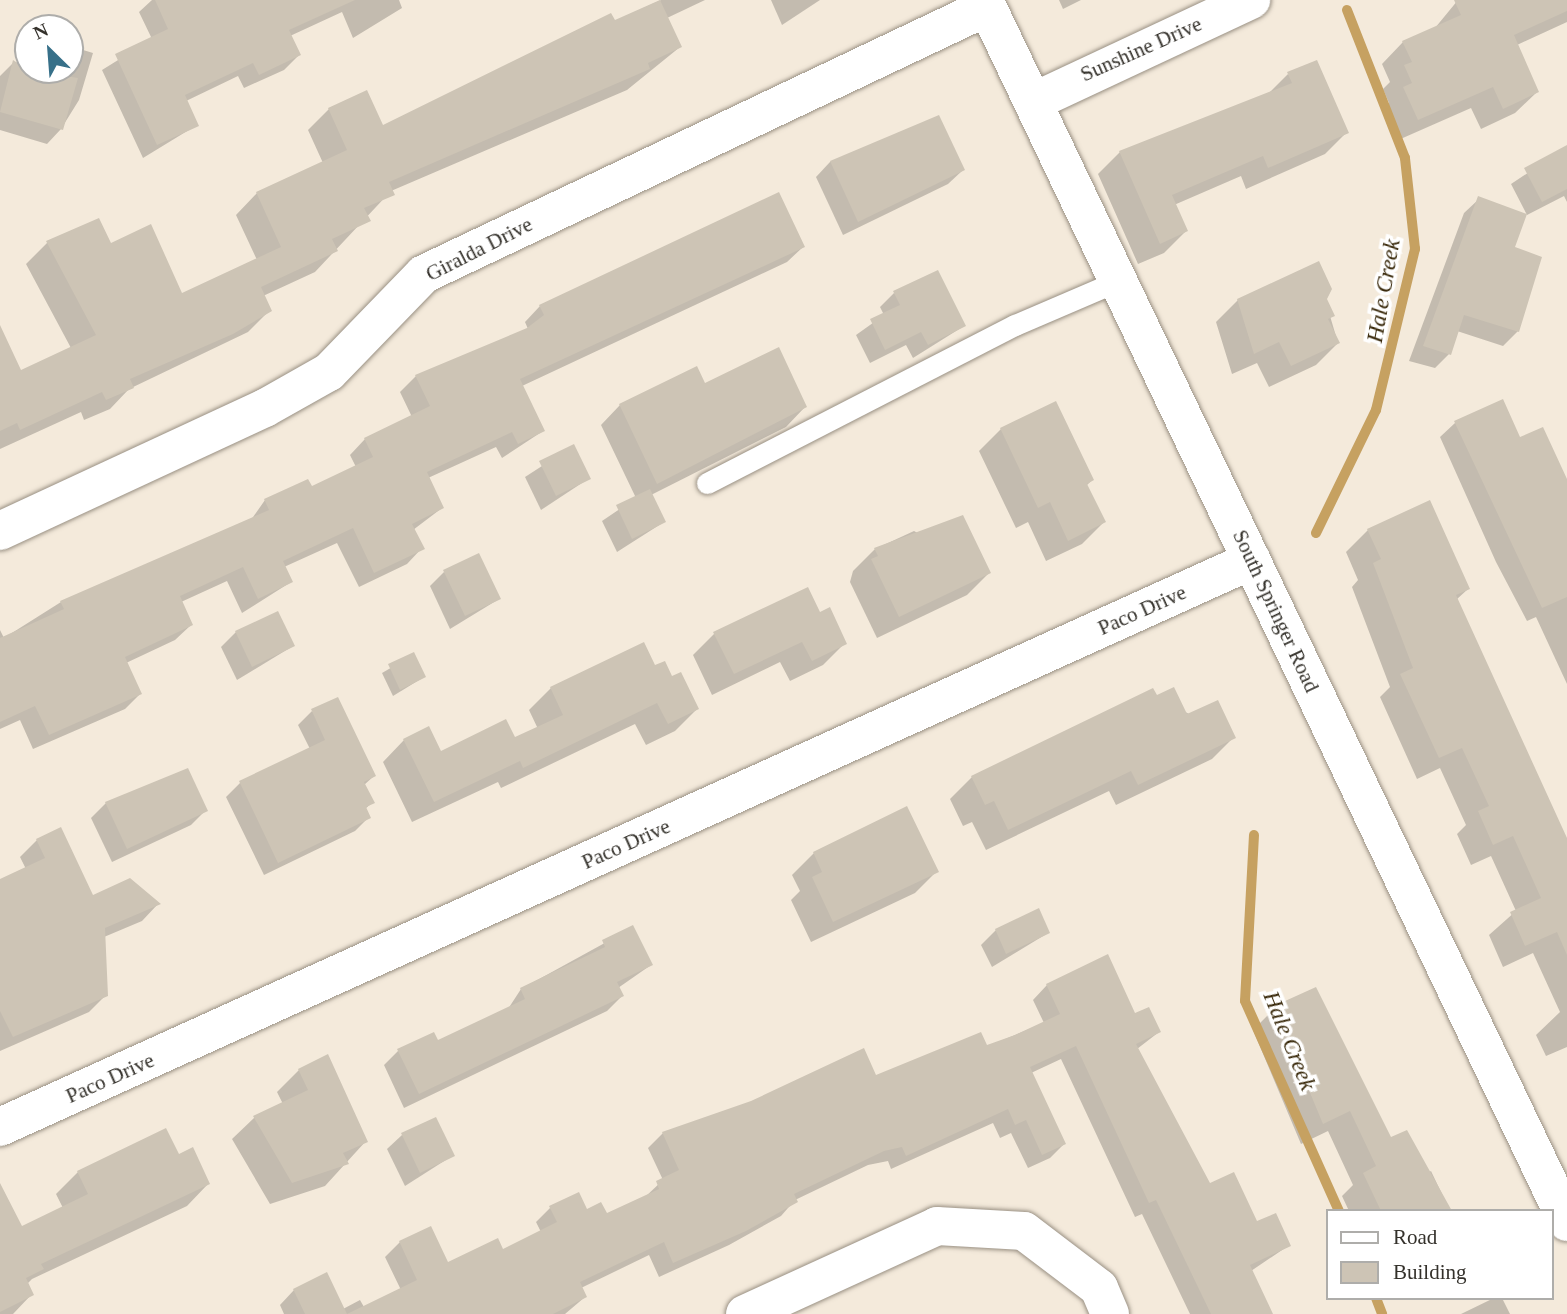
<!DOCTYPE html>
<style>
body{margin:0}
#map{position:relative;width:1567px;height:1314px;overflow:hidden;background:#f4eadb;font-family:"Times New Roman",serif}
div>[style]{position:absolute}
.shadow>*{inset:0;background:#0003}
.stream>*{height:10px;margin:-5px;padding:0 5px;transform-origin:5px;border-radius:5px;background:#c6a161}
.building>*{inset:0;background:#cdc4b5}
.roads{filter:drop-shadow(0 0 2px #999083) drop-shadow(0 0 2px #999083)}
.lane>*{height:21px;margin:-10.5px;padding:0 10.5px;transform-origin:10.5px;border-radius:10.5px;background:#fff}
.street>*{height:38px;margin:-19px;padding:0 19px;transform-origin:19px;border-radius:19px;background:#fff}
.secondary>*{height:38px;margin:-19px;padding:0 19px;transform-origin:19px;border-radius:19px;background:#fff}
span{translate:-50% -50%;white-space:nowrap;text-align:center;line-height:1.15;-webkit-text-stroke:7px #fff;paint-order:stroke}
.street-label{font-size:21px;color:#34312b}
.water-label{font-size:23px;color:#39290b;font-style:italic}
.legend{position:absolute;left:1326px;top:1209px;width:228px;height:91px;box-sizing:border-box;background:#fff;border:2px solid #aeadaa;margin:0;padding:9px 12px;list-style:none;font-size:21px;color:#34312b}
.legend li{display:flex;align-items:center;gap:14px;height:35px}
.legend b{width:35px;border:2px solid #aeadaa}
.north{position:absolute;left:14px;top:14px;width:70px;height:70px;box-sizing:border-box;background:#fff;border:2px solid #aeadaa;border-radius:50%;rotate:335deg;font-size:19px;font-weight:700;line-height:28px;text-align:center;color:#34312b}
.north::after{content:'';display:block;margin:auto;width:24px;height:32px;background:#377089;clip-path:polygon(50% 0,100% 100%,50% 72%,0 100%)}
</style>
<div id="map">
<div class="shadow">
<div style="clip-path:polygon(152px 0,399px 0,402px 8px,353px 38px,342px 12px,290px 36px,299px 55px,284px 70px,244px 88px,238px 76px,186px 101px,197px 125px,143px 158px,102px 70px,152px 39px,139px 12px)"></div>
<div style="clip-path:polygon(661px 0,705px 0,667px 18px,680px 47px,627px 90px,391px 191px,315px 272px,263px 296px,270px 310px,248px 332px,129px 389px,110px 409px,84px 420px,81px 412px,0 449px,0 347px,20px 372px,71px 348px,26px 264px,47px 243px,110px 245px,181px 296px,257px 260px,236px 215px,257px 193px,323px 163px,308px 130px,329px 109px,382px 127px)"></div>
<div style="clip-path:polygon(771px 0,820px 0,782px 25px)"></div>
<div style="clip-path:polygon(1059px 0,1081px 0,1063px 9px)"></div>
<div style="clip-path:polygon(1567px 0,1567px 22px,1517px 45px,1537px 92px,1515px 113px,1481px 129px,1471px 108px,1396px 141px,1382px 110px,1389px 103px,1383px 89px,1390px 82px,1382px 64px,1403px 42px,1435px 28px,1458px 0)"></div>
<div style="clip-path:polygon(70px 46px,93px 53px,79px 100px,61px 129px,47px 144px,0 130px,0 76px,14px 62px,22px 64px,28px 50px,28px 70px,70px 70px)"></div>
<div style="clip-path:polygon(1288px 74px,1347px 132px,1325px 154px,1246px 189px,1241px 176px,1174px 205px,1186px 231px,1164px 253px,1138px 264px,1098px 174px,1120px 152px,1268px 94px)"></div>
<div style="clip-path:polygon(938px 117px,963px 170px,948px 184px,843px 235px,816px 177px,830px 162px)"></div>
<div style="clip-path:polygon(1567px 147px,1567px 202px,1564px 196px,1527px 215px,1511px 184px)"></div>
<div style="clip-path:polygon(1479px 199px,1513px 248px,1518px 331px,1503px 346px,1457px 331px,1449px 354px,1435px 368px,1409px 361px,1464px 213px)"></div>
<div style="clip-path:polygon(803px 247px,787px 262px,522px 386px,543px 431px,502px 458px,496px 447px,428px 478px,442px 508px,413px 530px,422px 548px,407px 564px,359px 587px,337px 543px,284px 567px,291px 582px,242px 613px,227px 581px,181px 602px,191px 625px,175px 640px,126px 663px,140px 694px,125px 709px,33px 749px,20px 720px,0 729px,0 630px,4px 638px,61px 602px,251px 520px,265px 500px,311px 489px,356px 467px,350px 455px,365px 439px,412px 417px,400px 392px,416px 376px,528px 329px,525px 322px,540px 306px)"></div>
<div style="clip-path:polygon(894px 293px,964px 326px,913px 358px,906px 345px,870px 363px,856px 335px,884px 315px,880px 307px)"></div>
<div style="clip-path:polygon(1325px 299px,1338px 343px,1316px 365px,1269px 387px,1257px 363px,1232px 374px,1216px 322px,1238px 300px)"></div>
<div style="clip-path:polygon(704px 385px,805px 407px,786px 427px,651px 495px,664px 522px,617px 552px,602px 521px,636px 498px,601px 425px,620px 405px)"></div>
<div style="clip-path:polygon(1455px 423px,1519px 440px,1567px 483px,1567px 684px,1536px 617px,1527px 621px,1496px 562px,1440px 437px)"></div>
<div style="clip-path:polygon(1001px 429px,1092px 480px,1086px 486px,1104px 522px,1082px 544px,1046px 561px,1028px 522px,1016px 528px,979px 451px)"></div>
<div style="clip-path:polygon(573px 446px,588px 479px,541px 510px,525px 477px)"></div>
<div style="clip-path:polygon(1368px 530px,1468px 589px,1456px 600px,1567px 843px,1567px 1047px,1546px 1056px,1536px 1035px,1560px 1012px,1533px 953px,1503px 967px,1489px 935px,1516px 911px,1491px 856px,1471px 865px,1457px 834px,1466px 825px,1440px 768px,1417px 779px,1380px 697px,1390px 687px,1352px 587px,1358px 580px,1346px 552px)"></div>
<div style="clip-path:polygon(914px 531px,989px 573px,967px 595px,877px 638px,850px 582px,853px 571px,875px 549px)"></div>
<div style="clip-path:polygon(444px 572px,499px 599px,450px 629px,430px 586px)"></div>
<div style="clip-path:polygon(819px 615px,845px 643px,823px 665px,790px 681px,780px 662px,712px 695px,693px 655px,715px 633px)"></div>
<div style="clip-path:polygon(236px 632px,293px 646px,237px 680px,221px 647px)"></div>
<div style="clip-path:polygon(413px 655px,424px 677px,393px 696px,382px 673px)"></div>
<div style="clip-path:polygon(655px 667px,697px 709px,675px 731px,646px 745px,635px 724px,501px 788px,498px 782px,412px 822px,383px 762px,404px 740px,440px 753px,514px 740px,538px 729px,529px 710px,551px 688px)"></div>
<div style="clip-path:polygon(1156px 697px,1234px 737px,1212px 759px,1116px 805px,1109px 791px,986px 850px,972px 822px,963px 826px,950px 799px,972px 777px)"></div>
<div style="clip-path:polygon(312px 711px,374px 776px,364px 785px,373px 802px,365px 809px,369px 817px,355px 831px,264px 875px,226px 797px,240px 783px,310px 749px,298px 725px)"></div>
<div style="clip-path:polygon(106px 803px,206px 810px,191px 825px,112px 862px,91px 818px)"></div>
<div style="clip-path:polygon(37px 840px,93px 898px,158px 904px,142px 921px,104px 937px,106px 995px,89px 1012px,0 1051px,0 881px,26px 869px,20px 857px)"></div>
<div style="clip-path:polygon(814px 853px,937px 871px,915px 893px,811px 942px,791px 900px,800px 891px,792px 875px)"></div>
<div style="clip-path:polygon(632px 928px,651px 965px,618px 988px,622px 996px,607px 1011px,404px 1108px,384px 1065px,398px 1051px,437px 1043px,508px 1009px,521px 989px)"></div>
<div style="clip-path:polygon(996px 930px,1048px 933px,992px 967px,981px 945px)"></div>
<div style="clip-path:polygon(1047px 985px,1134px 1016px,1159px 1032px,1137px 1049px,1209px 1186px,1288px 1246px,1251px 1271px,1272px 1314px,1190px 1314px,1142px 1214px,1135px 1217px,1061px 1059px,1031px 1073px,1064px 1144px,1050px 1158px,1028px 1168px,1011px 1133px,1000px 1138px,993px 1123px,891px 1169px,888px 1161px,868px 1165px,795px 1200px,781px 1216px,729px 1245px,659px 1277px,649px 1255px,581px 1288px,585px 1297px,565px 1314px,284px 1314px,280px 1305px,294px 1290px,343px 1309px,360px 1300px,364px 1307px,401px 1290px,385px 1257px,400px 1242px,447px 1264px,502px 1251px,541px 1232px,536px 1222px,550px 1208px,606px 1216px,643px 1199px,663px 1180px,648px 1148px,663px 1133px,986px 1047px,1044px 1023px,1033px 1000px)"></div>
<div style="clip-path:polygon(1315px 989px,1391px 1140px,1426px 1174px,1431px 1171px,1450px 1211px,1349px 1211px,1342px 1196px,1353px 1185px,1328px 1131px,1301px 1144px,1253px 1030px,1275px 1008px)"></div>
<div style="clip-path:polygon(299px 1070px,366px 1141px,325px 1186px,270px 1204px,232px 1139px,254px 1118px,283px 1104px,277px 1092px)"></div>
<div style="clip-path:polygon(402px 1135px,452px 1156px,405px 1186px,387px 1149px)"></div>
<div style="clip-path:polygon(178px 1156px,208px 1184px,187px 1206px,32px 1279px,27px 1284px,32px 1294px,13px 1314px,0 1314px,0 1215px,21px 1229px,63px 1208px,56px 1194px,78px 1172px)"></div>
<div style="clip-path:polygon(1494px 1298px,1502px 1298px,1510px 1314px,1461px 1314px)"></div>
</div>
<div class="stream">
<div style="left:1316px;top:533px;width:137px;rotate:-64deg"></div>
<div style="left:1376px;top:410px;width:166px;rotate:-76.4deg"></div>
<div style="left:1415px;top:249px;width:92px;rotate:-96.3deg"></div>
<div style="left:1405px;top:158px;width:159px;rotate:-111.4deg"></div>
<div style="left:1254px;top:835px;width:166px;rotate:93.1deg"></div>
<div style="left:1245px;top:1001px;width:230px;rotate:65.9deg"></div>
<div style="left:1376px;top:1298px;width:17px;rotate:69deg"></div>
</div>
<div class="building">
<div style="clip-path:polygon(155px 0,355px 0,289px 30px,301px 55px,259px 75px,253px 63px,185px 95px,199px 126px,157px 145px,115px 54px,168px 29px)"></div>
<div style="clip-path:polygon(660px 0,682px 47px,648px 63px,650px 69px,389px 182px,395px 195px,364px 208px,371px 221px,332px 239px,338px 251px,261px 287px,272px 311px,233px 334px,130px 379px,134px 388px,106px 400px,102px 392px,20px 430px,17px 423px,0 431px,0 325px,21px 370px,96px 335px,46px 241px,99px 218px,111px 243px,151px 224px,182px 293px,281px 247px,256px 192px,347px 150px,328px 108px,367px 90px,383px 125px,611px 13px,615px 20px)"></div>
<div style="clip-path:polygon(1454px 0,1567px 0,1567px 11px,1514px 35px,1539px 92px,1503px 109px,1493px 87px,1418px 120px,1403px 87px,1412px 83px,1404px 65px,1412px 62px,1402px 41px,1461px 15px)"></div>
<div style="clip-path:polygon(13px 60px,28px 70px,78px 78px,63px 130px,0 112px)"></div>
<div style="clip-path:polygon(1317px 60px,1349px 133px,1268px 168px,1263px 156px,1172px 195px,1188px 231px,1160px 244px,1119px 151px,1292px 83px,1287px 72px)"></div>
<div style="clip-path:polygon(939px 115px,965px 170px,858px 222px,830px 161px)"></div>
<div style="clip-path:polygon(1567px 145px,1567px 189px,1542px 202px,1524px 168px)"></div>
<div style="clip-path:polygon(779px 192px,805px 247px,520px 379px,545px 431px,518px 444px,512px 432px,427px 472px,444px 508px,412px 524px,425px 549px,374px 573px,353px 528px,283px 561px,293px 582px,258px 599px,243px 567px,180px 596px,193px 625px,125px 657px,142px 694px,49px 735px,35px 706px,0 722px,0 638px,64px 609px,60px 601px,269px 510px,264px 499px,308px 479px,312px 486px,373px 457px,364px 438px,430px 406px,415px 375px,527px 328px,544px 315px,539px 305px)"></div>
<div style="clip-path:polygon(1478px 196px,1527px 214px,1515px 247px,1542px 257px,1519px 332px,1464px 315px,1451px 355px,1423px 346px)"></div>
<div style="clip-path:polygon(1319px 261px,1332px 289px,1327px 299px,1335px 316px,1328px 319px,1340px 343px,1291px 366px,1279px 342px,1254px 354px,1237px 299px)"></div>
<div style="clip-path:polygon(938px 270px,966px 326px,928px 345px,921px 332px,885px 350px,870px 319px,900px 305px,893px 291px)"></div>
<div style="clip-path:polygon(779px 347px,807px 407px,657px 484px,619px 404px,697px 366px,705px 383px)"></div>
<div style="clip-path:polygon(1503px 399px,1520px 437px,1543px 427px,1567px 479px,1567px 597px,1542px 608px,1454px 421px)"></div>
<div style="clip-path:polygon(1056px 401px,1094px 480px,1087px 484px,1106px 522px,1068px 541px,1050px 502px,1038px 508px,1000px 428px)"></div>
<div style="clip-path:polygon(574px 444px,591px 479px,556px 496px,539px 461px)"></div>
<div style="clip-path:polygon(650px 489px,666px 522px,632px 539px,616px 505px)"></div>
<div style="clip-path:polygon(1430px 500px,1470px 589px,1456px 595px,1567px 838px,1567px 955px,1557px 932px,1525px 946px,1510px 912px,1541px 898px,1513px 836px,1493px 845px,1478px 811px,1489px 806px,1462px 748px,1439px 758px,1400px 674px,1413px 668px,1373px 563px,1381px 559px,1367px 529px)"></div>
<div style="clip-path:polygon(963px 515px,991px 573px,899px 617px,871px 559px,878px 556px,874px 548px)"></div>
<div style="clip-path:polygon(479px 553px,501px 599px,465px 616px,443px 570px)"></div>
<div style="clip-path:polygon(808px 587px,820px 612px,830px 607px,847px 644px,812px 661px,802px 642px,734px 674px,713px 632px)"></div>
<div style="clip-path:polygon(278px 611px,295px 646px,252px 667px,235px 631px)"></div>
<div style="clip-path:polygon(644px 642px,655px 665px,665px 661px,672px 676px,681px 672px,699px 709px,668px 724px,657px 703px,523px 768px,520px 761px,434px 802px,403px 739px,429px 726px,441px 751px,506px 719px,515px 737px,563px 715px,550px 687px)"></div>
<div style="clip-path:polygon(414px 652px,426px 677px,400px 690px,388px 664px)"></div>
<div style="clip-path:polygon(1174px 687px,1187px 714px,1218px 700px,1236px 738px,1138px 785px,1131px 771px,1008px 830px,994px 801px,985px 805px,971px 776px,1153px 688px,1157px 695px)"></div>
<div style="clip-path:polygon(338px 697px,376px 776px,364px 782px,375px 803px,366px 807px,371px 818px,278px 863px,239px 781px,325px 740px,311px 709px)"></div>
<div style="clip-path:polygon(188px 768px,208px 811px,127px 849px,105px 802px)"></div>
<div style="clip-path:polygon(907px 806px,939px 872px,833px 922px,812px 877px,822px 872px,813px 852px)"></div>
<div style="clip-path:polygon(61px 827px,93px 895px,130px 878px,161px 904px,105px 928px,108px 996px,13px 1037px,0 1011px,0 879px,45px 858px,36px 839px)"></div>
<div style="clip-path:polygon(1039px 908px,1050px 933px,1006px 954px,995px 929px)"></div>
<div style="clip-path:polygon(633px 925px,653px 965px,617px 982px,624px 996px,419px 1094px,397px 1049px,434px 1032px,438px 1040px,525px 999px,520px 988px,605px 947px,602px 940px)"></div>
<div style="clip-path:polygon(1108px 954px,1135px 1013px,1149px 1007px,1161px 1032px,1136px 1044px,1210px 1183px,1234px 1172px,1257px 1221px,1276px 1213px,1291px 1246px,1250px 1265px,1273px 1314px,1211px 1314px,1156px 1200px,1149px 1203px,1076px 1046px,1030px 1067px,1066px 1144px,1042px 1155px,1026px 1120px,1015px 1125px,1008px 1109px,906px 1156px,902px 1147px,884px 1151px,794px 1194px,798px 1202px,746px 1231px,673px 1263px,664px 1242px,580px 1282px,587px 1297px,553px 1314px,305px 1314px,293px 1289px,327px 1272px,347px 1314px,417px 1280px,399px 1241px,431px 1226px,448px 1262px,498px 1238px,503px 1249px,557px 1222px,549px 1206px,579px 1192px,587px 1209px,601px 1202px,607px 1213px,659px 1189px,656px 1181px,679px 1170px,662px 1132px,751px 1101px,864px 1048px,876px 1075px,981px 1032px,987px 1045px,1015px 1035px,1060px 1014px,1046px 984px)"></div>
<div style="clip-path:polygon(1316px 987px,1391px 1137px,1407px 1130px,1452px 1211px,1381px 1211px,1363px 1173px,1376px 1166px,1350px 1111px,1323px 1124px,1274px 1006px)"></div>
<div style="clip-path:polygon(328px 1054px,368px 1142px,343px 1153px,349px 1164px,292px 1183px,253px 1116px,308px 1090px,298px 1069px)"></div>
<div style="clip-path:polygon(436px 1117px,455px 1156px,420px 1173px,401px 1133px)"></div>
<div style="clip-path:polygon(166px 1128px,179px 1154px,193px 1147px,210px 1184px,41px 1264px,44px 1269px,26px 1278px,34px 1295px,0 1312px,0 1183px,22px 1226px,88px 1194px,77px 1171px)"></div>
</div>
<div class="roads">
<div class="lane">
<div style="left:707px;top:483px;width:346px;rotate:-27.2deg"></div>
<div style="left:1015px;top:325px;width:114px;rotate:-23.2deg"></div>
</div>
<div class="street">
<div style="left:1033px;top:102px;width:241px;rotate:-25.1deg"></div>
<div style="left:0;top:531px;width:292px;rotate:-24.9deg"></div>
<div style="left:265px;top:408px;width:73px;rotate:-29.4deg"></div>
<div style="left:329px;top:372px;width:136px;rotate:-45.9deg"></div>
<div style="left:424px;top:274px;width:623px;rotate:-25.37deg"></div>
<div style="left:0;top:1127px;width:1374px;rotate:-24.36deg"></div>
<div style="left:745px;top:1314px;width:211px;rotate:-24.6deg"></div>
<div style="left:937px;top:1226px;width:87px;rotate:3.3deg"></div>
<div style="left:1024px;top:1231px;width:94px;rotate:37.2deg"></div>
<div style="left:1099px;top:1288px;width:28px;rotate:67deg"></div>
</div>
<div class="secondary">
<div style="left:984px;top:0;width:1354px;rotate:64.49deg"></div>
</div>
</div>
<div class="street-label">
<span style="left:1141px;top:49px;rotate:-24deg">Sunshine Drive</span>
<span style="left:479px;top:249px;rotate:-27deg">Giralda Drive</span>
<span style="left:1142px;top:610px;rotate:-24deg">Paco Drive</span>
<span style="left:1276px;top:611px;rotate:65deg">South Springer Road</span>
<span style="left:626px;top:844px;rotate:-24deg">Paco Drive</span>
<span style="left:110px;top:1078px;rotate:-24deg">Paco Drive</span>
</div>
<div class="water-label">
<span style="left:1384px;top:291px;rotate:-80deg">Hale Creek</span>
<span style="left:1289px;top:1041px;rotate:68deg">Hale Creek</span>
</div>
<ul class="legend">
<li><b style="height:9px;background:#fff"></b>Road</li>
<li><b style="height:19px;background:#cdc4b5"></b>Building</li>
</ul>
<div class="north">N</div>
</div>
